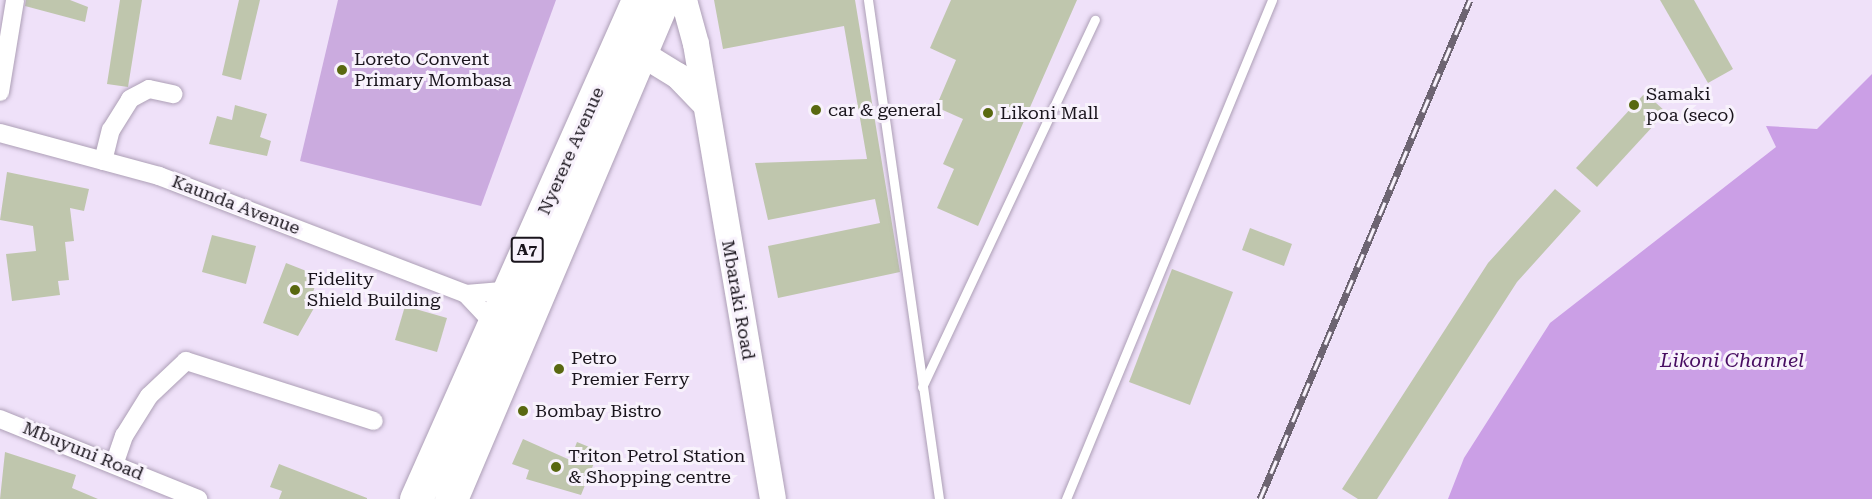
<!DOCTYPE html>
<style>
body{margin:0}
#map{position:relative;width:1872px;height:499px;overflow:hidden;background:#efe1f9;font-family:"Roboto Serif",serif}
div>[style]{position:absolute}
.green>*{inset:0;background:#cbabdf}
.water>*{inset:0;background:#cb9fe6}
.building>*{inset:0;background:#bfc6ad}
.roads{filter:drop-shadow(0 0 2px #ad9fb6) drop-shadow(0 0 2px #ad9fb6)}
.lane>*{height:9px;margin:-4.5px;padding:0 4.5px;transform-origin:4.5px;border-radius:4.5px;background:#fff}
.street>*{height:18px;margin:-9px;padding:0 9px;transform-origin:9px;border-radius:9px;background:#fff}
.secondary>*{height:26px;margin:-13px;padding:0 13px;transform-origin:13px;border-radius:13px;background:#fff}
.highway>*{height:33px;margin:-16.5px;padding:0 16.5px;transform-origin:16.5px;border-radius:16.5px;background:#fff}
.rail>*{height:7px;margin-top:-3.5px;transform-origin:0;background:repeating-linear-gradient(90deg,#f8f2fc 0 14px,#6d6472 0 28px);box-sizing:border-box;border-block:2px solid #6d6472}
.dots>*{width:16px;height:16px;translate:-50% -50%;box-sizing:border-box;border:3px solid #f8f2fc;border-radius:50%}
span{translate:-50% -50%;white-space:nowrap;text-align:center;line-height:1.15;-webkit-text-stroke:6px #f8f2fc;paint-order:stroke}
.shield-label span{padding:2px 4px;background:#f8f2fc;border:2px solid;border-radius:4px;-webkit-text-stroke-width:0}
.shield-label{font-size:16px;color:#1a151d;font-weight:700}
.poi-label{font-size:18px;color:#1a151d}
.left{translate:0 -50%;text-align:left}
.street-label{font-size:18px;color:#1a151d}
.water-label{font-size:20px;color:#480d62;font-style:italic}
</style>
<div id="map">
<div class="green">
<div style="clip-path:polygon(338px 0,556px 0,481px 206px,300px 161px)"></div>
</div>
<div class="water">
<div style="clip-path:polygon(1872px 74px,1872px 499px,1448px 499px,1464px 458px,1550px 323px,1776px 147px,1766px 126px,1817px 129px)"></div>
</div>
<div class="building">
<div style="clip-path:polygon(26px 0,70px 0,88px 7px,85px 22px,25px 6px)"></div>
<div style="clip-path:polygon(120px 0,142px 0,128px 87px,107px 84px)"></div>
<div style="clip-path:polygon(239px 0,260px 0,241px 80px,222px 75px)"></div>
<div style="clip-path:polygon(714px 0,855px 0,900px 272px,778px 298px,768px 246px,880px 223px,875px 199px,768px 220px,755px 163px,867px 159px,844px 26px,723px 49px)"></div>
<div style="clip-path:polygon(951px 0,1077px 0,978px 226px,937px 208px,954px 169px,943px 164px,963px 119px,936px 107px,956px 60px,930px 48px)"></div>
<div style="clip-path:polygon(1660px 0,1694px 0,1733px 69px,1708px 83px)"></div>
<div style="clip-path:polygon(1645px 93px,1666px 112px,1597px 187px,1576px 168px)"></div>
<div style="clip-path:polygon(235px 105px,267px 114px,260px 137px,271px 141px,267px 156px,209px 144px,217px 116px,232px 120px)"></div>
<div style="clip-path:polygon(7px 172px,89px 189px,84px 211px,70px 208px,74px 241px,65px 242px,69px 280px,58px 281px,60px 295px,12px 301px,6px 254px,36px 251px,33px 226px,0 220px)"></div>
<div style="clip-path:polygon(1555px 189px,1581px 211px,1517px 282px,1377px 499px,1358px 499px,1342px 489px,1488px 263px)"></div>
<div style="clip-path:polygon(1250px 228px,1292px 244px,1284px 266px,1242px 250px)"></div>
<div style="clip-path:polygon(212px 235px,256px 246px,246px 284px,202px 272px)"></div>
<div style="clip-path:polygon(286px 263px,319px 276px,308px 305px,314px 308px,298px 336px,263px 323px)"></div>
<div style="clip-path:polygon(1172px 269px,1233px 292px,1190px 405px,1129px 382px)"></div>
<div style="clip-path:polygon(405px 306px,447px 318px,437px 352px,395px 340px)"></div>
<div style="clip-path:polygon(523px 439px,570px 460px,577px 442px,599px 451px,581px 495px,526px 479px,529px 470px,512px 464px)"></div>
<div style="clip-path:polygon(5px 452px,76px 475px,72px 488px,98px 499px,0 499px)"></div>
<div style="clip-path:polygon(279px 464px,367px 498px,367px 499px,279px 499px,282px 491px,270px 487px)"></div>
</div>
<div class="roads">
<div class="lane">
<div style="left:868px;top:0;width:504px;rotate:81.9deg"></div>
<div style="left:922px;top:387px;width:406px;rotate:-64.8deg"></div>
<div style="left:1066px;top:499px;width:540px;rotate:-67.57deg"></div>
</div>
<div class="street">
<div style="left:0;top:92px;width:93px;rotate:-80.7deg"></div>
<div style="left:0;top:133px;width:165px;rotate:15.1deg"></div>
<div style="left:159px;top:176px;width:329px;rotate:21deg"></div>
<div style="left:466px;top:294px;width:47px;rotate:46.7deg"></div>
<div style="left:103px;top:161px;width:32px;rotate:-76deg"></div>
<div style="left:111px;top:130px;width:36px;rotate:-58deg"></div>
<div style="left:130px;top:99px;width:21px;rotate:-28deg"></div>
<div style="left:149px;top:89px;width:25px;rotate:12deg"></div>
<div style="left:466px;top:294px;width:48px;rotate:-4.8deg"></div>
<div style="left:0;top:419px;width:214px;rotate:22deg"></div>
<div style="left:115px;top:462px;width:28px;rotate:-71deg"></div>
<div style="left:124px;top:436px;width:47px;rotate:-58deg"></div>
<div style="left:149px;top:396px;width:51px;rotate:-43.4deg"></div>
<div style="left:186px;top:361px;width:197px;rotate:17.7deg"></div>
</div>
<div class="secondary">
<div style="left:679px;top:0;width:7px;rotate:34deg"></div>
<div style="left:685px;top:4px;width:41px;rotate:74.6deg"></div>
<div style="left:696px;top:44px;width:461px;rotate:80.4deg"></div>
<div style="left:626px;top:44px;width:61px;rotate:31.6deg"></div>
<div style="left:678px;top:76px;width:35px;rotate:46deg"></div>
</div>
<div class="highway">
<div style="left:416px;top:499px;width:546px;rotate:-66.02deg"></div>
<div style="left:451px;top:499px;width:542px;rotate:-66.98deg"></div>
</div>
</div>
<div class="rail">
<div style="left:1260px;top:499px;width:541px;rotate:-67.18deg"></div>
</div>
<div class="dots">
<div style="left:342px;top:70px;background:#596810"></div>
<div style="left:1634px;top:105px;background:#596810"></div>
<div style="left:816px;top:110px;background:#596810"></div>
<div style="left:988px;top:113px;background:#596810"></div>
<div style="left:295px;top:290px;background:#596810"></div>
<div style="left:559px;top:369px;background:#596810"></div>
<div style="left:523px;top:411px;background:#596810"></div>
<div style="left:556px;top:467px;background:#596810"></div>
</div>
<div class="shield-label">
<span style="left:527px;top:250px">A7</span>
</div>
<div class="poi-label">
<span class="left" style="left:354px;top:70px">Loreto Convent<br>Primary Mombasa</span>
<span class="left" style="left:1646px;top:105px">Samaki<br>poa (seco)</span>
<span class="left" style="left:828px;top:110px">car &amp; general</span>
<span class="left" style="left:1000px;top:113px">Likoni Mall</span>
<span class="left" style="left:307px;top:290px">Fidelity<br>Shield Building</span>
<span class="left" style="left:571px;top:369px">Petro<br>Premier Ferry</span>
<span class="left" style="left:535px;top:411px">Bombay Bistro</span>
<span class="left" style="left:568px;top:467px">Triton Petrol Station<br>&amp; Shopping centre</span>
</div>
<div class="street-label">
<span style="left:571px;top:151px;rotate:-66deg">Nyerere Avenue</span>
<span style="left:236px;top:205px;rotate:21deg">Kaunda Avenue</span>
<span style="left:738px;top:300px;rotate:80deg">Mbaraki Road</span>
<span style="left:83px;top:451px;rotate:22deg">Mbuyuni Road</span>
</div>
<div class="water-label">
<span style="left:1732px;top:360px">Likoni Channel</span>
</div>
</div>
